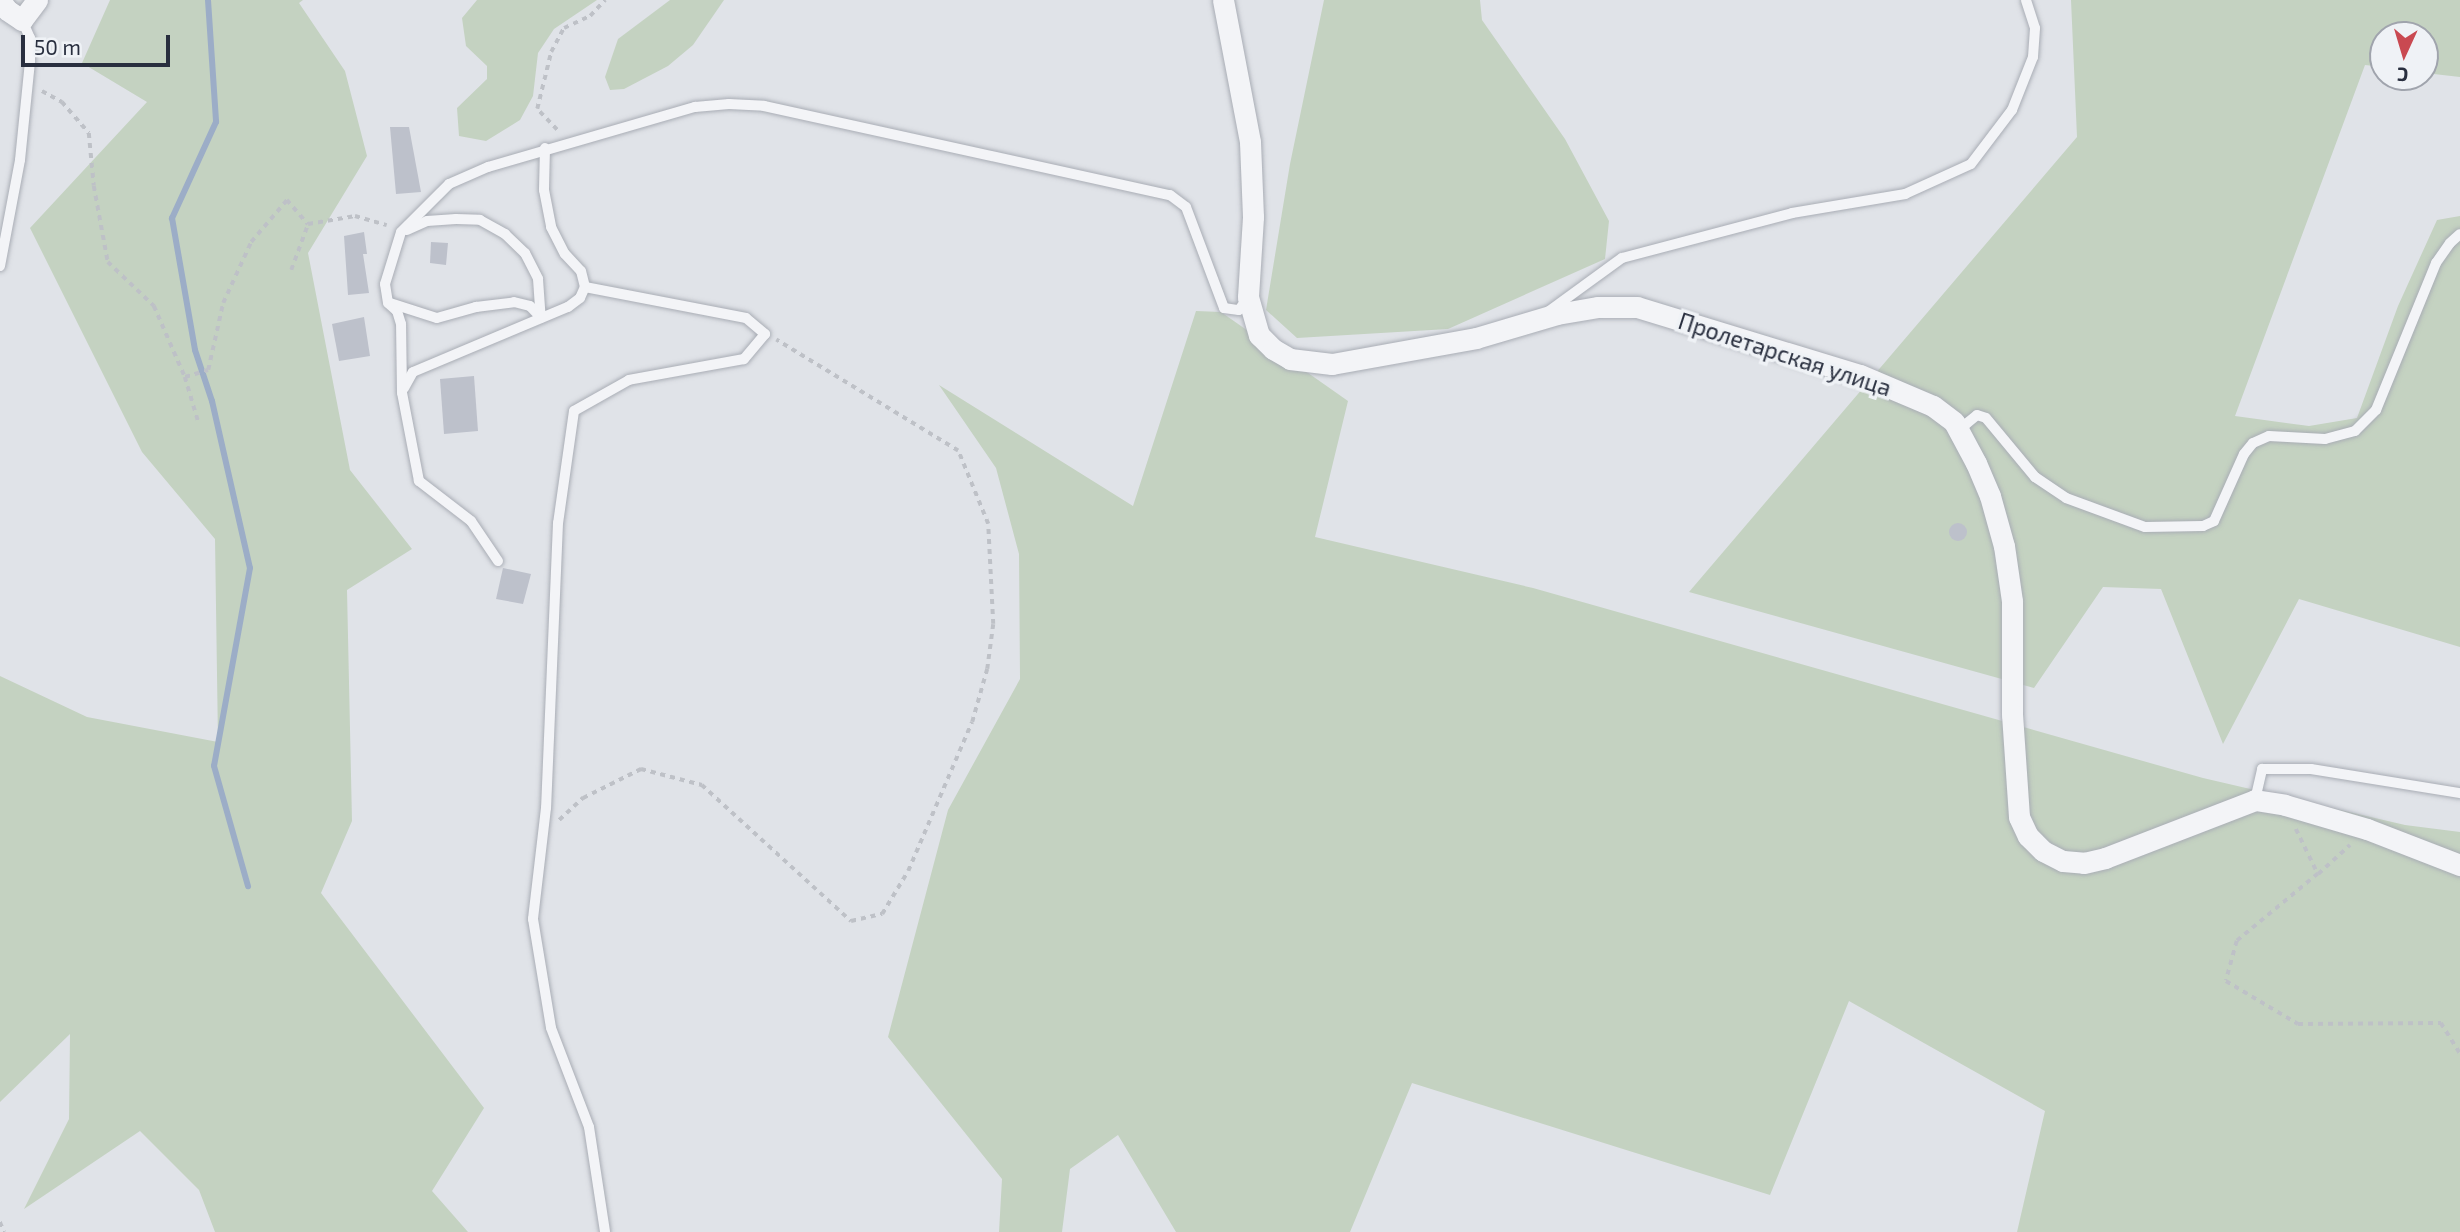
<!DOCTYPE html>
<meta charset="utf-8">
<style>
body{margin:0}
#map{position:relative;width:2460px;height:1232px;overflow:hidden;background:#e0e3e8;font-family:"Exo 2",sans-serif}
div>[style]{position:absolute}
.green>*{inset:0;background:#c4d2c1}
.stream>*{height:6px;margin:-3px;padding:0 3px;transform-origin:3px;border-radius:3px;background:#9cadc7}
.building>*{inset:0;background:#bdc1cb}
.round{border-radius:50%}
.path>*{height:3.5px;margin-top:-1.75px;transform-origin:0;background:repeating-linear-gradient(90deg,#bec1c7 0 5px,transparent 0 10px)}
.roads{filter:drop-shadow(0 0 2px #a9adb5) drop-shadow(0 0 2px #a9adb5)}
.lane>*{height:10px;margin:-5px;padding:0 5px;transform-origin:5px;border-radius:5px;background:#f3f4f7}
.street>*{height:21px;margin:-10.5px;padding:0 10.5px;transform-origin:10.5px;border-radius:10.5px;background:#f3f4f7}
span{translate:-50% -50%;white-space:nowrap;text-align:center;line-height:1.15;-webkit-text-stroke:7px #eff2f6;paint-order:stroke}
.street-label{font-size:23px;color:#292f3f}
.north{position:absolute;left:2369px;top:21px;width:70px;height:70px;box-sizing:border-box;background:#eff2f6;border:2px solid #a0a4ad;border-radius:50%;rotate:184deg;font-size:19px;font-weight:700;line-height:28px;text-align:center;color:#292f3f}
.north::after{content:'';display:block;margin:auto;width:24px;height:32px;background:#c94951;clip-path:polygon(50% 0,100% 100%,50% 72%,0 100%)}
.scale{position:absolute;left:21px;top:35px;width:149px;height:32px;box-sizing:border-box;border:4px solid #292f3f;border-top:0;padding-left:9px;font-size:21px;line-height:24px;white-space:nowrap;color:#292f3f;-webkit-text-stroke:5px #eff2f6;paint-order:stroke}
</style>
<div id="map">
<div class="green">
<div style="clip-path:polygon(110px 0,303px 0,299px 3px,345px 71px,367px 156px,308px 253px,350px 470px,412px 549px,347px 590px,352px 821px,321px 893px,484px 1108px,432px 1191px,468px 1232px,215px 1232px,199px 1190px,140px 1131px,24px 1209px,69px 1119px,70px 1034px,0 1102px,0 676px,87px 717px,218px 742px,215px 539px,142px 452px,30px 228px,147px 102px,82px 63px)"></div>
<div style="clip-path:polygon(477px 0,597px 0,554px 29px,538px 53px,533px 96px,520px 120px,486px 141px,459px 136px,457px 108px,487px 79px,487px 66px,466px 46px,462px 18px)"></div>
<div style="clip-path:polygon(670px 0,724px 0,693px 45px,668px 66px,624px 89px,610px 90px,605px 77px,618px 39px)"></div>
<div style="clip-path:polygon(1324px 0,1480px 0,1482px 20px,1565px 139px,1609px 221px,1605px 259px,1448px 329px,1297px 338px,1266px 310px,1290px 164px)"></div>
<div style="clip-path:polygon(2071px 0,2460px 0,2460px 77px,2425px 73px,2425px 35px,2383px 35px,2383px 67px,2365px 65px,2235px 416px,2309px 426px,2357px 418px,2398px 306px,2437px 220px,2460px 216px,2460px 647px,2299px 599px,2223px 744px,2161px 589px,2103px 587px,2034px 688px,1689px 592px,2077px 137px)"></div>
<div style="clip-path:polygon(1196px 311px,1221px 312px,1348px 401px,1315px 537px,1533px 588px,2203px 778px,2405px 825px,2460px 832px,2460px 1232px,2017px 1232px,2045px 1111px,1849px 1001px,1770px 1195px,1412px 1083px,1350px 1232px,1176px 1232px,1118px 1135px,1070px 1169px,1062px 1232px,999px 1232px,1002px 1179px,888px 1037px,948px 810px,1020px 679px,1019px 554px,996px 468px,939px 385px,1133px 506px)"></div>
</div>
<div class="stream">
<div style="left:208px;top:0;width:122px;rotate:86.2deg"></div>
<div style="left:216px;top:122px;width:106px;rotate:114.6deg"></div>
<div style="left:172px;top:218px;width:134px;rotate:80.1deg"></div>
<div style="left:195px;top:350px;width:54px;rotate:71.6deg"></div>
<div style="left:212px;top:401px;width:171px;rotate:77.2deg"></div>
<div style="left:250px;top:568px;width:201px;rotate:100.3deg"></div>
<div style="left:214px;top:766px;width:125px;rotate:74.2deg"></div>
</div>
<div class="building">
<div style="clip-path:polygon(390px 127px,409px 127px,421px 192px,396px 194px)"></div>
<div style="clip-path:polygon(364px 232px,367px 254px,363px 254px,369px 293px,348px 295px,344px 236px)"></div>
<div style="clip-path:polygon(431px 242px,448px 243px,446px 265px,430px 263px)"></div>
<div style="clip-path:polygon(364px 317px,370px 356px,339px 361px,332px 324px)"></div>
<div style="clip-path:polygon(474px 376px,478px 431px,444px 434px,440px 379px)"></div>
<div class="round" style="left:1949px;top:523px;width:18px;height:18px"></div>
<div style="clip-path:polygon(503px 568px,531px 574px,523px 604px,496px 599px)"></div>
</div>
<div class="path">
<div style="left:42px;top:91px;width:23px;rotate:29deg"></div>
<div style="left:62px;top:102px;width:41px;rotate:48.9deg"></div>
<div style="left:89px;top:133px;width:53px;rotate:84.6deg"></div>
<div style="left:94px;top:186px;width:77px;rotate:79.6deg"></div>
<div style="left:108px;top:262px;width:64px;rotate:43.7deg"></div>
<div style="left:154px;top:306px;width:77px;rotate:66.4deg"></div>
<div style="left:185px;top:377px;width:24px;rotate:-17deg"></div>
<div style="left:208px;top:370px;width:69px;rotate:-77.4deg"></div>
<div style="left:223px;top:303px;width:67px;rotate:-65.3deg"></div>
<div style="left:251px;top:242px;width:55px;rotate:-49.4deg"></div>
<div style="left:287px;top:200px;width:32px;rotate:49deg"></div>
<div style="left:557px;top:130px;width:29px;rotate:-134deg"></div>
<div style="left:537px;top:109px;width:59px;rotate:-76.2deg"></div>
<div style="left:551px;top:52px;width:27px;rotate:-62deg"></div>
<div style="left:564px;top:28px;width:29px;rotate:-25deg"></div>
<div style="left:590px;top:16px;width:22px;rotate:-47deg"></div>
<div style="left:291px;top:270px;width:49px;rotate:-69.7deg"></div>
<div style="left:308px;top:224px;width:48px;rotate:-9.7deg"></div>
<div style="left:355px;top:216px;width:33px;rotate:16deg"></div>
<div style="left:185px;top:377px;width:49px;rotate:73.4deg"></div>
<div style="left:559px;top:820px;width:33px;rotate:-43deg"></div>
<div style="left:583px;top:798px;width:65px;rotate:-26.6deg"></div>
<div style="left:641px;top:769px;width:63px;rotate:14.7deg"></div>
<div style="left:702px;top:785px;width:202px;rotate:42.4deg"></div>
<div style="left:851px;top:921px;width:32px;rotate:-13deg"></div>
<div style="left:882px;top:914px;width:50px;rotate:-58.8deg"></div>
<div style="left:908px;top:871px;width:162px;rotate:-66.8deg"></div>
<div style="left:972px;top:722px;width:55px;rotate:-74.2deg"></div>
<div style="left:987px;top:669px;width:45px;rotate:-82.4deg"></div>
<div style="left:993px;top:624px;width:100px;rotate:-92.9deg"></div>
<div style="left:988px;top:524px;width:79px;rotate:-112.3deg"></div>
<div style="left:958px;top:451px;width:213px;rotate:-148.6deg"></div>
<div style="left:2296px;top:829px;width:50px;rotate:63.9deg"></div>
<div style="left:2318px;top:874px;width:105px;rotate:140.4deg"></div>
<div style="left:2237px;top:941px;width:41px;rotate:105.4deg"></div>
<div style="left:2226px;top:981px;width:84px;rotate:30.8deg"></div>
<div style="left:2298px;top:1024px;width:143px;rotate:-0.4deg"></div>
<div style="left:2441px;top:1023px;width:36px;rotate:58deg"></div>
<div style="left:2318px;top:874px;width:43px;rotate:-42.2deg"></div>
<div style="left:0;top:1222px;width:11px;rotate:68deg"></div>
</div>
<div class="roads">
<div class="lane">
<div style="left:545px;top:148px;width:42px;rotate:91.4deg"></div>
<div style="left:544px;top:190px;width:38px;rotate:79deg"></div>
<div style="left:551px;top:227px;width:30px;rotate:63deg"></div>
<div style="left:565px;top:254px;width:23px;rotate:47deg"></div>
<div style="left:581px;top:271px;width:16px;rotate:76deg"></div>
<div style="left:585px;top:287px;width:164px;rotate:10.9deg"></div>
<div style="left:746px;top:318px;width:25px;rotate:40deg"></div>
<div style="left:765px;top:334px;width:33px;rotate:130deg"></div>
<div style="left:744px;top:359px;width:117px;rotate:169.7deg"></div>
<div style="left:629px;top:380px;width:63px;rotate:150.6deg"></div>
<div style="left:574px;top:411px;width:113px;rotate:98.1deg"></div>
<div style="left:558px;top:523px;width:285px;rotate:92.4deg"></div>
<div style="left:546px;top:808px;width:112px;rotate:96.7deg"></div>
<div style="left:533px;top:919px;width:110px;rotate:80.6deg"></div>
<div style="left:551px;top:1028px;width:106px;rotate:69deg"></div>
<div style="left:589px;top:1127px;width:106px;rotate:81.3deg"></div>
<div style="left:407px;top:230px;width:22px;rotate:-24deg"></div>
<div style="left:427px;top:221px;width:29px;rotate:-4deg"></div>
<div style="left:456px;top:219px;width:24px;rotate:2deg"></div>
<div style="left:480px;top:220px;width:29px;rotate:29deg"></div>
<div style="left:505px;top:234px;width:28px;rotate:44deg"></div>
<div style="left:525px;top:253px;width:29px;rotate:63deg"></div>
<div style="left:538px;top:279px;width:39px;rotate:86deg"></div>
<div style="left:0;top:266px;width:108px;rotate:-79.3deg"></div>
<div style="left:20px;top:160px;width:100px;rotate:-84.2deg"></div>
<div style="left:30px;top:61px;width:23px;rotate:-90deg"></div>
<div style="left:30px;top:38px;width:20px;rotate:-114deg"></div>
<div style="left:390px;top:303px;width:49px;rotate:17.7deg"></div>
<div style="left:437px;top:318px;width:41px;rotate:-15.8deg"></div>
<div style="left:476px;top:307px;width:38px;rotate:-7deg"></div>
<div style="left:514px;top:302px;width:16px;rotate:14deg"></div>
<div style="left:530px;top:306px;width:16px;rotate:47deg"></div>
<div style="left:1549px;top:311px;width:90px;rotate:-36deg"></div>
<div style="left:1622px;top:258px;width:176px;rotate:-14.8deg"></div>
<div style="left:1792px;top:213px;width:115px;rotate:-9.5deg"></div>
<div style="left:1905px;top:194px;width:72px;rotate:-24.4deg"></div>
<div style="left:1971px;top:164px;width:68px;rotate:-52.8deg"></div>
<div style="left:2012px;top:110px;width:57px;rotate:-68.4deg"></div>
<div style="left:2033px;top:57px;width:29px;rotate:-86deg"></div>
<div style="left:2035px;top:28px;width:29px;rotate:-108deg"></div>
<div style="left:404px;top:388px;width:18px;rotate:-61deg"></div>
<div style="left:413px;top:372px;width:168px;rotate:-22.8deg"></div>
<div style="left:568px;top:307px;width:15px;rotate:-37deg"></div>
<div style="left:580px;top:298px;width:12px;rotate:-66deg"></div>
<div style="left:1954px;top:422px;width:12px;rotate:9deg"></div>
<div style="left:1966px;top:424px;width:14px;rotate:-39deg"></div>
<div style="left:1977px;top:415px;width:9px;rotate:18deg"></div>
<div style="left:1986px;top:418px;width:77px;rotate:50.3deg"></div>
<div style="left:2035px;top:477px;width:37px;rotate:34deg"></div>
<div style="left:2066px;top:498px;width:84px;rotate:20.2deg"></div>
<div style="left:2145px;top:527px;width:58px;rotate:-1deg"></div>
<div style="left:2203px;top:526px;width:12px;rotate:-24deg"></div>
<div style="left:2214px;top:521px;width:73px;rotate:-65.9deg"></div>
<div style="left:2244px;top:454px;width:14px;rotate:-51deg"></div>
<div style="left:2253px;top:443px;width:17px;rotate:-24deg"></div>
<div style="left:2269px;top:436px;width:56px;rotate:3.1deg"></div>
<div style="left:2325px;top:439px;width:31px;rotate:-15deg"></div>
<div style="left:2355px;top:431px;width:30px;rotate:-45deg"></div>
<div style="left:2376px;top:410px;width:159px;rotate:-67.8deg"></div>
<div style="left:2436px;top:263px;width:24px;rotate:-55deg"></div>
<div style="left:2450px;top:243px;width:13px;rotate:-42deg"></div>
<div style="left:498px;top:561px;width:48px;rotate:-124deg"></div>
<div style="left:471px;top:521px;width:66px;rotate:-142.4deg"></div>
<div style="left:419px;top:481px;width:90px;rotate:-100.9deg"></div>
<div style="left:402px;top:393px;width:69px;rotate:-90.8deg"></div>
<div style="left:401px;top:324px;width:14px;rotate:-107deg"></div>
<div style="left:397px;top:311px;width:12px;rotate:-138deg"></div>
<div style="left:388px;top:303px;width:19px;rotate:-99deg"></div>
<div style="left:385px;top:284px;width:54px;rotate:-72.9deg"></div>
<div style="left:401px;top:232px;width:68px;rotate:-45deg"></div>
<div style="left:449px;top:184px;width:43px;rotate:-23.6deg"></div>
<div style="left:488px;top:167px;width:216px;rotate:-16.2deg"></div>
<div style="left:695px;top:107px;width:34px;rotate:-5deg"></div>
<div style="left:729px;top:104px;width:35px;rotate:3deg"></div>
<div style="left:764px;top:106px;width:416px;rotate:12.4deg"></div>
<div style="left:1170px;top:195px;width:20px;rotate:37deg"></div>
<div style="left:1186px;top:207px;width:108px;rotate:69.4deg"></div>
<div style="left:1224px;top:308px;width:15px;rotate:8deg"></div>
<div style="left:1239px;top:310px;width:16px;rotate:-55deg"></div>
<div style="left:2255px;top:800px;width:32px;rotate:-77deg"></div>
<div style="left:2262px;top:769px;width:49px"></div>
<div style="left:2311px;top:769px;width:151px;rotate:9.2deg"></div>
</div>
<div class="street">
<div style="left:0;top:0;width:12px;rotate:55deg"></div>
<div style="left:7px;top:10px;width:18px;rotate:34deg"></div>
<div style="left:22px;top:20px;width:25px;rotate:-53deg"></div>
<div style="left:1223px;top:0;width:145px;rotate:79.2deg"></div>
<div style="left:1250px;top:142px;width:75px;rotate:87.7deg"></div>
<div style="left:1253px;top:217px;width:80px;rotate:93.6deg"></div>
<div style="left:1248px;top:297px;width:40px;rotate:74deg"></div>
<div style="left:1259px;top:335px;width:20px;rotate:45deg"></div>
<div style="left:1273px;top:349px;width:20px;rotate:30deg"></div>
<div style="left:1290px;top:359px;width:42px;rotate:6.8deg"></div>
<div style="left:1332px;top:364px;width:146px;rotate:-10.2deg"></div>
<div style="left:1476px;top:338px;width:84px;rotate:-16.5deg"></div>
<div style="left:1557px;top:314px;width:42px;rotate:-9.7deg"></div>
<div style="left:1598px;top:307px;width:39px"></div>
<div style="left:1637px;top:307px;width:233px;rotate:17deg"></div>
<div style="left:1860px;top:375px;width:79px;rotate:23deg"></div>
<div style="left:1933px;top:406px;width:26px;rotate:37deg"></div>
<div style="left:1954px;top:422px;width:47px;rotate:61.8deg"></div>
<div style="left:1976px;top:463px;width:36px;rotate:67deg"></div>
<div style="left:1990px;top:496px;width:52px;rotate:74.4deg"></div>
<div style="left:2004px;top:546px;width:56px;rotate:81.7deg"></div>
<div style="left:2012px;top:601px;width:113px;rotate:90deg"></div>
<div style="left:2012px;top:714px;width:103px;rotate:86.1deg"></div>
<div style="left:2019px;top:817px;width:21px;rotate:65deg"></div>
<div style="left:2028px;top:836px;width:21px;rotate:45deg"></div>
<div style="left:2043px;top:851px;width:22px;rotate:27deg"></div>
<div style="left:2063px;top:861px;width:21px;rotate:5deg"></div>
<div style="left:2084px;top:863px;width:22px;rotate:-13deg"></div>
<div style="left:2105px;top:858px;width:161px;rotate:-21.1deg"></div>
<div style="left:2255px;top:800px;width:30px;rotate:9deg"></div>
<div style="left:2285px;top:805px;width:85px;rotate:16.3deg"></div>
<div style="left:2367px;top:829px;width:100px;rotate:21.2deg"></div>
</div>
</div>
<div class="street-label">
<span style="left:1785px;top:354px;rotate:18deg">Пролетарская улица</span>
</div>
<div class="north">С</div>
<div class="scale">50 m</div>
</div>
